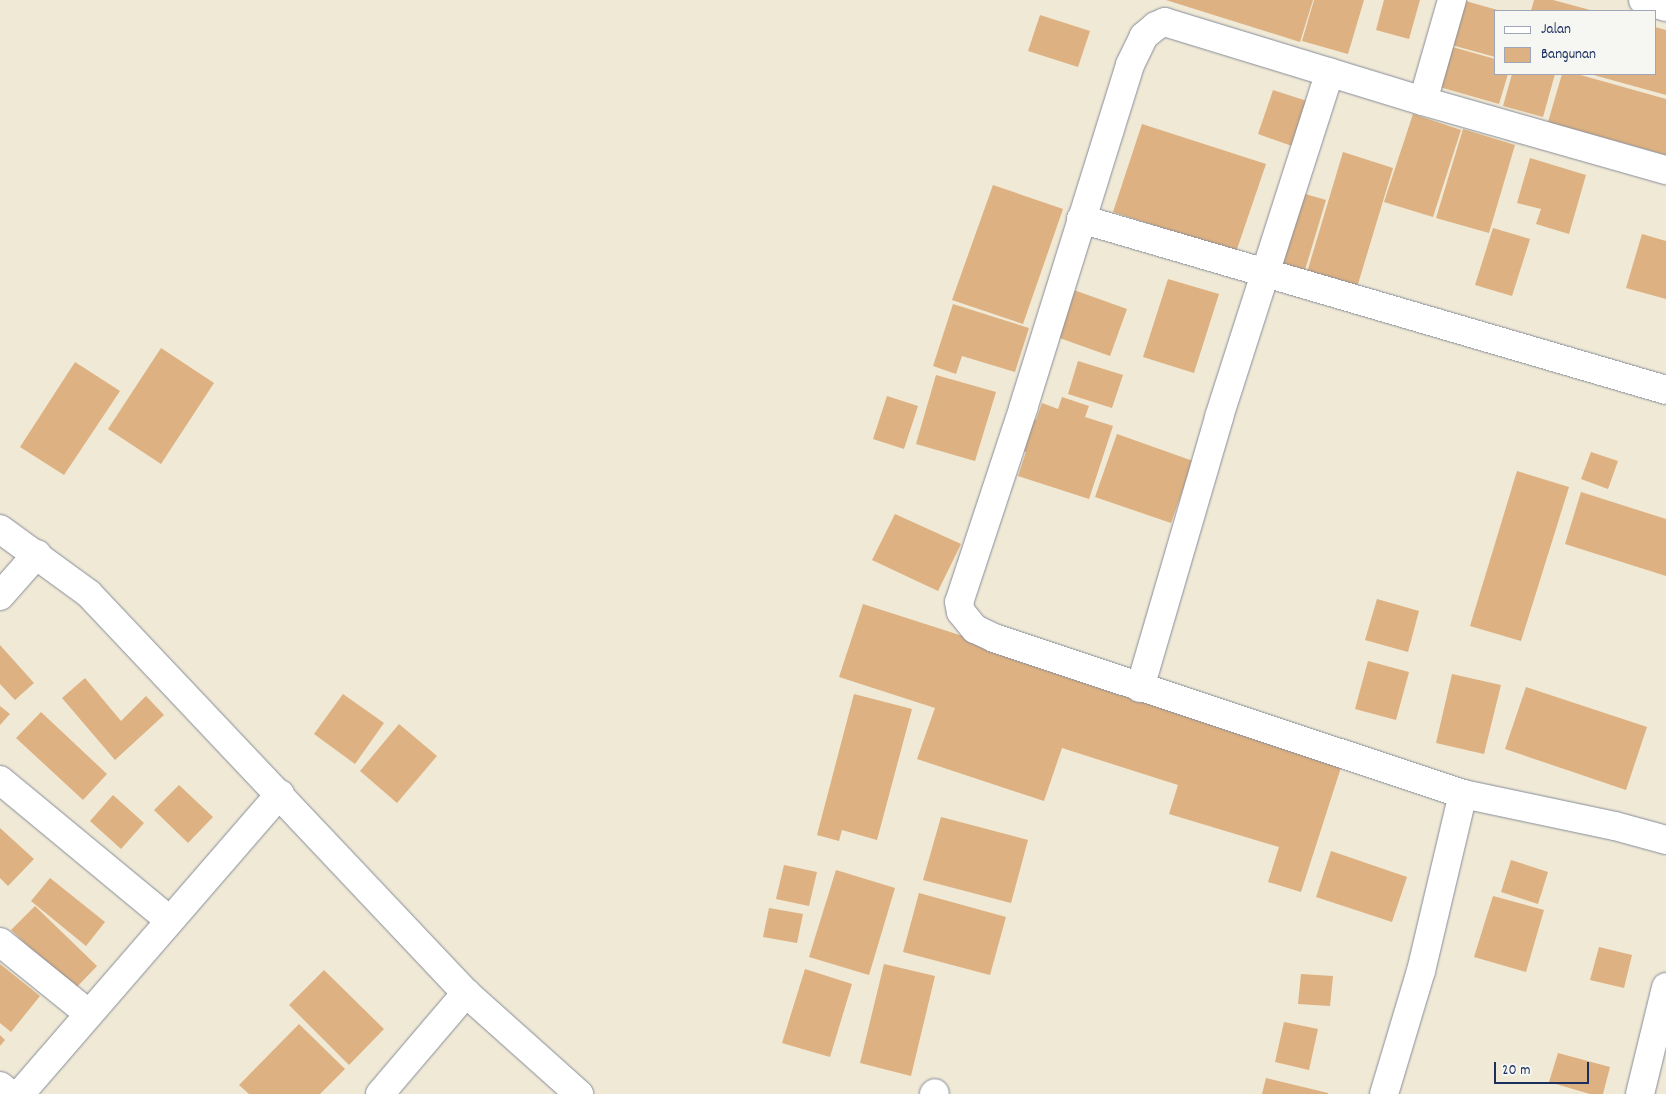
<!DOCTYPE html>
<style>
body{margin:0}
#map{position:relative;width:1666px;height:1094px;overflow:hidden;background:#f0e9d5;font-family:Dekko,sans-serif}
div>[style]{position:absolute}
.building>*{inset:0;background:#ddb181}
.roads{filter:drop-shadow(0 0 1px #868c9a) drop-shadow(0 0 1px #868c9a)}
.street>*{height:28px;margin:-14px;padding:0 14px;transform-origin:14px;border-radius:14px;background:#fff}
span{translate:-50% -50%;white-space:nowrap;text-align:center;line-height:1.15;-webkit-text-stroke:5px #f6f6f2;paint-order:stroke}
.legend{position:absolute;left:1494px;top:10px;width:162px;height:65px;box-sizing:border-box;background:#f6f6f2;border:1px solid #9ea6b7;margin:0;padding:6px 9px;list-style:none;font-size:15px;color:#1b2f5e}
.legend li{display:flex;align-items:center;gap:10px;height:25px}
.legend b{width:25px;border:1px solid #9ea6b7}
.scale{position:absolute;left:1494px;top:1062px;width:95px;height:22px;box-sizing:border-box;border:2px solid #1b2f5e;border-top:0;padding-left:6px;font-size:15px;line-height:18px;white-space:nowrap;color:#1b2f5e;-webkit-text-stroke:4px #f6f6f2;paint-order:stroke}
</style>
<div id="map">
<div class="building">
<div style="clip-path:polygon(1166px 0,1313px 0,1300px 42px)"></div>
<div style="clip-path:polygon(1314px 0,1364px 0,1348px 54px,1302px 41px)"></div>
<div style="clip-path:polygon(1384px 0,1420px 0,1409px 39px,1376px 30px)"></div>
<div style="clip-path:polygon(1462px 0,1501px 11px,1495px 11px,1495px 57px,1448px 44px)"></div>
<div style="clip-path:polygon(1534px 0,1553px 0,1594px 11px,1531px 11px)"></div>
<div style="clip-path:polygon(1040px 15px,1090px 31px,1078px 67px,1028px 51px)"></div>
<div style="clip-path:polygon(1655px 27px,1666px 30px,1666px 95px,1590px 74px,1655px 74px)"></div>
<div style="clip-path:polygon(1449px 46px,1495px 59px,1495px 74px,1508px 74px,1499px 104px,1436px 86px)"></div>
<div style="clip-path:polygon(1512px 74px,1555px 74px,1543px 117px,1503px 106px)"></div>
<div style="clip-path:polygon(1562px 74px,1577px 74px,1666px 99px,1666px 155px,1548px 122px)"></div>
<div style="clip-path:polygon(1273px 90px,1307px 101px,1292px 146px,1258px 134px)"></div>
<div style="clip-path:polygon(1413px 114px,1461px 130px,1433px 217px,1384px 202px)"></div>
<div style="clip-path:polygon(1142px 124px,1266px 164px,1236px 252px,1113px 212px)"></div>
<div style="clip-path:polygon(1463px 129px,1515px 145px,1489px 233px,1436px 218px)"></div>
<div style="clip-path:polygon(1343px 152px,1393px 168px,1355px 294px,1305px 279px)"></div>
<div style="clip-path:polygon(1530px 158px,1586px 175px,1569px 234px,1536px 224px,1541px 209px,1517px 203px)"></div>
<div style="clip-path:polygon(993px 185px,1063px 209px,1023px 324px,952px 300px)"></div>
<div style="clip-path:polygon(1295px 191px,1326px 200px,1302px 280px,1270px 270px)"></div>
<div style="clip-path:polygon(1493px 228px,1530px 239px,1512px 296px,1475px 285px)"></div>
<div style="clip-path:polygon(1642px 234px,1666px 241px,1666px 299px,1626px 288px)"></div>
<div style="clip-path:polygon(1168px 279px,1219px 294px,1194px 373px,1143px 357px)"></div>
<div style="clip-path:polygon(1071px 289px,1127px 309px,1110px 356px,1054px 336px)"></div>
<div style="clip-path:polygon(953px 304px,1029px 328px,1015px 372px,962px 356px,956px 374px,933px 366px)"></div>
<div style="clip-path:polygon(161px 348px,214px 383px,161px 464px,108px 429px)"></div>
<div style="clip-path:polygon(1078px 361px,1123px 375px,1112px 408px,1068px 394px)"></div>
<div style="clip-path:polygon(75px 362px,120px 391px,64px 475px,20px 447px)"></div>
<div style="clip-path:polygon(936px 375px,996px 392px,975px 461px,916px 444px)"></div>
<div style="clip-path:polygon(887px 396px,918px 406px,904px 449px,873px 439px)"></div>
<div style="clip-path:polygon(1062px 397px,1089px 406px,1085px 417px,1113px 426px,1089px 499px,1018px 476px,1026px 452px,1018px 450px,1028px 418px,1036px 420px,1042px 403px,1058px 409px)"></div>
<div style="clip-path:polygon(1117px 434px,1193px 461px,1171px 523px,1095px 497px)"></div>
<div style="clip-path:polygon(1591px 452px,1618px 461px,1608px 489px,1581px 479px)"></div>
<div style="clip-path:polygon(1517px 471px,1569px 487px,1521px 641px,1470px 626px)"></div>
<div style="clip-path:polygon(1581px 492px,1666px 519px,1666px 576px,1565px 544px)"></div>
<div style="clip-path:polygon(895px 514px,961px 544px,938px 591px,872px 560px)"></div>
<div style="clip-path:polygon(1377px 599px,1419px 611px,1408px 652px,1365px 640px)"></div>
<div style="clip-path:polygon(863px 604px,1344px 758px,1301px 892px,1268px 882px,1279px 847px,1169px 814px,1178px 785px,1062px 748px,1044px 801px,917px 759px,935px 708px,839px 677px)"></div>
<div style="clip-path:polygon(0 645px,34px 683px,15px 700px,0 684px)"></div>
<div style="clip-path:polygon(1368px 661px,1409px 672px,1396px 720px,1355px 709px)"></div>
<div style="clip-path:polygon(1452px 674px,1501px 685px,1484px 754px,1436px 743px)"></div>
<div style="clip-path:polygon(85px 678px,121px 721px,146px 696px,164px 715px,115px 760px,62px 698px)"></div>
<div style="clip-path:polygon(1526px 687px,1647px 727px,1626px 790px,1505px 749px)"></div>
<div style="clip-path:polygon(343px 694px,384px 723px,355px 764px,314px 734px)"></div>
<div style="clip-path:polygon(854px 694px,912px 709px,877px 840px,842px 830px,839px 841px,817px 835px)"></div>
<div style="clip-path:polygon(0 706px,10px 714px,0 725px)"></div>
<div style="clip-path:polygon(41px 712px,107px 774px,83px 800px,16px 738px)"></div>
<div style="clip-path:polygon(399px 724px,437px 756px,397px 803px,360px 771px)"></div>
<div style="clip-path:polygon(179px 785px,213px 817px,188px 843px,154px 810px)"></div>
<div style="clip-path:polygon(113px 795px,144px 823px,121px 849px,90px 821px)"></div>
<div style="clip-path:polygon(941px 817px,1028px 840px,1011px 903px,923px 880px)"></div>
<div style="clip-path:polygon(0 828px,34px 859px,8px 886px,0 878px)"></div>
<div style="clip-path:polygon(1331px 851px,1407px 877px,1392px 922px,1316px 897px)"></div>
<div style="clip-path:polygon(1511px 860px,1548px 872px,1538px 904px,1501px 892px)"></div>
<div style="clip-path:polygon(784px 865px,817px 872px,809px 906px,776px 899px)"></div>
<div style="clip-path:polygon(836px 870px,895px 888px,869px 975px,809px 957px)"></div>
<div style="clip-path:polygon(50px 878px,105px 922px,86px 946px,31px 901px)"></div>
<div style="clip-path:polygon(919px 893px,1006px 917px,990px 975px,903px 952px)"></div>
<div style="clip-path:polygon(1493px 896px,1544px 910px,1526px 972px,1474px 957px)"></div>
<div style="clip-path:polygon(35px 906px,97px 966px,74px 990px,11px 930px)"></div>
<div style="clip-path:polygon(769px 908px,803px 914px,797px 943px,763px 937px)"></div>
<div style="clip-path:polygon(1599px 947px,1632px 955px,1624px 988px,1590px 980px)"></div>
<div style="clip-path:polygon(0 964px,40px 996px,11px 1032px,0 1023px)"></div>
<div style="clip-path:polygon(884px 964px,935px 976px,911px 1076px,860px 1063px)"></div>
<div style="clip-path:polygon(805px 969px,852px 984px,830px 1057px,782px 1043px)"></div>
<div style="clip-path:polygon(324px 970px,384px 1029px,349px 1065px,289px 1005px)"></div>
<div style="clip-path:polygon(1301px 974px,1333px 976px,1330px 1006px,1298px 1004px)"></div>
<div style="clip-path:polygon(1284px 1022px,1318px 1029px,1309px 1070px,1275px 1062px)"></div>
<div style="clip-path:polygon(299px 1024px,345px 1069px,320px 1094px,249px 1094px,239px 1085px)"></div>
<div style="clip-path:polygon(0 1035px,5px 1040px,0 1046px)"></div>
<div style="clip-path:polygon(1558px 1053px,1610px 1067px,1603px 1094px,1590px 1094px,1549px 1082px)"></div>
<div style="clip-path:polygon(1266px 1078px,1328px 1093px,1328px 1094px,1262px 1094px)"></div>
</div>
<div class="roads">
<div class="street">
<div style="left:1452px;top:0;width:105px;rotate:106deg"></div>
<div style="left:1423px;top:101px;width:270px;rotate:-163deg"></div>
<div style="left:1165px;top:22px;width:10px;rotate:156deg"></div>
<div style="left:1156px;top:26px;width:16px;rotate:140deg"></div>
<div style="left:1144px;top:36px;width:32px;rotate:116deg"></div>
<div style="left:1130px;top:65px;width:357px;rotate:107.3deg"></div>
<div style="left:1024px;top:406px;width:206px;rotate:108.3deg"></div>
<div style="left:959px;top:602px;width:10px;rotate:79deg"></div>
<div style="left:961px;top:612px;width:22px;rotate:51deg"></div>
<div style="left:975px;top:629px;width:21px;rotate:25deg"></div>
<div style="left:994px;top:638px;width:494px;rotate:18.4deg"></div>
<div style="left:1463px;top:794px;width:155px;rotate:11.9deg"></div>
<div style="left:1615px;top:826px;width:53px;rotate:15.4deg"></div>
<div style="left:1643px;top:0;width:24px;rotate:17deg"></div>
<div style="left:1423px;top:101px;width:253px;rotate:15.9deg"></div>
<div style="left:1081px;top:219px;width:609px;rotate:16.29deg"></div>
<div style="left:0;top:529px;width:110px;rotate:36.1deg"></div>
<div style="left:89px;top:594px;width:549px;rotate:46.62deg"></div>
<div style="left:466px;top:993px;width:152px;rotate:41.8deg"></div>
<div style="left:0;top:596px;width:56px;rotate:-48.6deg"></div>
<div style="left:1140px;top:688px;width:282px;rotate:-73.7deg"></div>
<div style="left:1219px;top:417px;width:362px;rotate:-72.2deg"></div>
<div style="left:0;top:780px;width:219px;rotate:39.6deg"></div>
<div style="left:0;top:942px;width:114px;rotate:39deg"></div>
<div style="left:0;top:1086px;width:13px;rotate:39deg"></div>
<div style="left:20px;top:1094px;width:397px;rotate:-49.1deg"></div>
<div style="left:380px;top:1094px;width:133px;rotate:-49.6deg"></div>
<div style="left:934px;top:1094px;width:1px;rotate:-45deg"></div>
<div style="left:1384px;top:1094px;width:128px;rotate:-73.3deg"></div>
<div style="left:1421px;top:971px;width:182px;rotate:-76.7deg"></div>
<div style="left:1640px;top:1094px;width:110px;rotate:-76.3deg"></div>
</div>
</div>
<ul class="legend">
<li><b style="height:6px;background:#fff"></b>Jalan</li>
<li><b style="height:14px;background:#ddb181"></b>Bangunan</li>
</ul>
<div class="scale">20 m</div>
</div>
